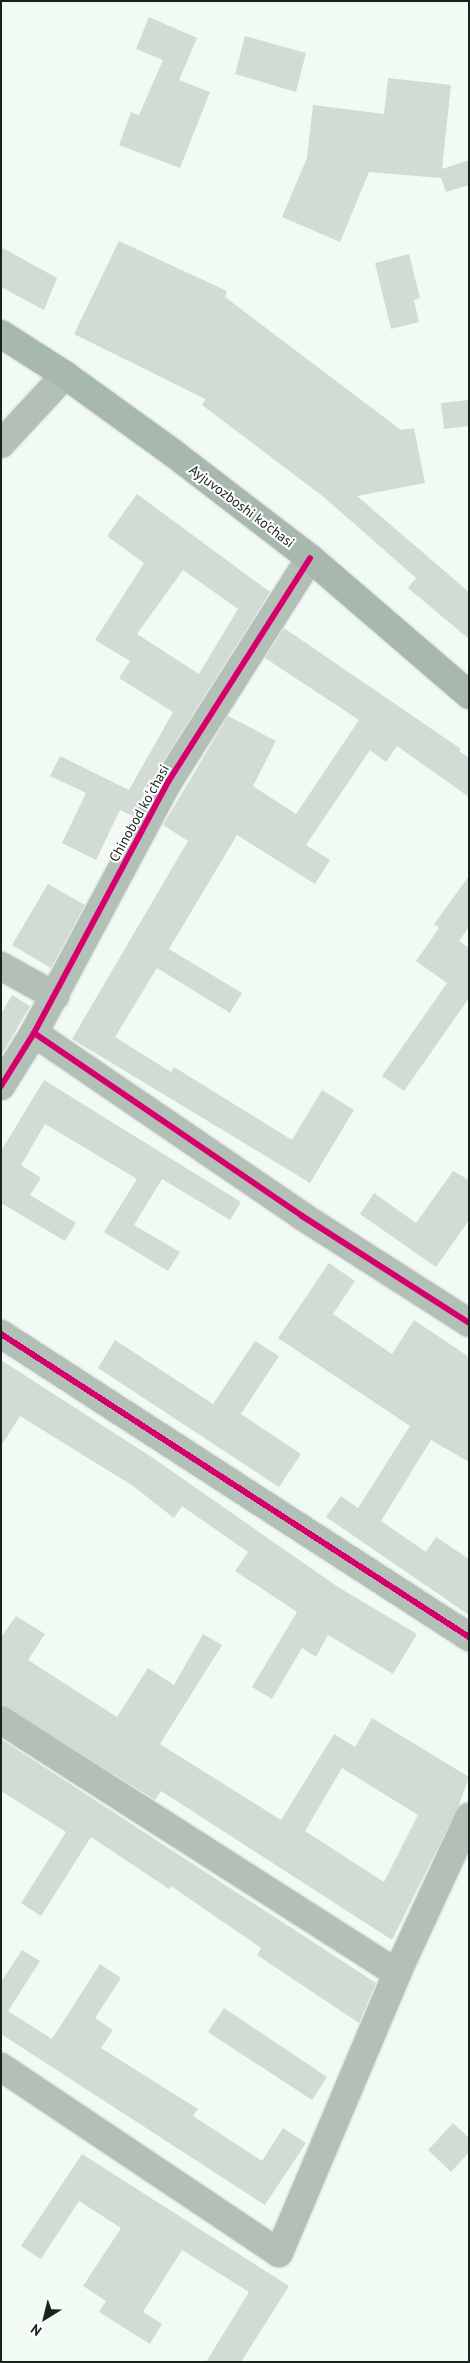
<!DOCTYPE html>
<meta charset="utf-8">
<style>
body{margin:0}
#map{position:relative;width:470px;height:2363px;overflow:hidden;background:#f2faf4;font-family:"PT Sans",sans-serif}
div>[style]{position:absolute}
.building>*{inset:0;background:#d3dbd5}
.roads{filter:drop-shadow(0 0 1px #d0d7d2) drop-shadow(0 0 1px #d0d7d2)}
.minor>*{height:28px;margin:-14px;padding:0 14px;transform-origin:14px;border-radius:14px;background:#b3c0b8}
.major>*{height:28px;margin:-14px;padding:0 14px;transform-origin:14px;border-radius:14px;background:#a7b8ad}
.cycleway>*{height:6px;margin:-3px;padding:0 3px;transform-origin:3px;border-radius:3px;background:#d6006c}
span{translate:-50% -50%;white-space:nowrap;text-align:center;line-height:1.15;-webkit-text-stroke:4px #fff;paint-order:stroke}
.street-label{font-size:14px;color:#19221c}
.frame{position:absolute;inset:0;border:2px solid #19221c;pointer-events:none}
.north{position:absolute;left:20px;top:2293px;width:50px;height:50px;-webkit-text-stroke:4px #fff;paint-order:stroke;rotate:216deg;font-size:14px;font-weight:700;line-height:20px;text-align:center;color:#19221c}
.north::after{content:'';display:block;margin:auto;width:18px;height:22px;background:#19221c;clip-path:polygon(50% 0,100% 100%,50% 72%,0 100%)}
</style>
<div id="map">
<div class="building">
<div style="clip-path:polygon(149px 17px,197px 38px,179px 80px,210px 92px,180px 168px,119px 145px,131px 112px,139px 115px,163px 60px,136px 49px)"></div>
<div style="clip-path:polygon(245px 36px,306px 53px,296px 92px,235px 74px)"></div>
<div style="clip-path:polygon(388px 78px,451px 85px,442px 169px,469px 160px,469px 185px,446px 192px,441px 178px,369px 172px,340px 242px,282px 217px,307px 158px,313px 105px,384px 114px)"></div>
<div style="clip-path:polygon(119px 241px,227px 291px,225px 297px,401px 430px,414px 428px,425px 483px,357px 496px,469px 592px,469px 639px,408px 588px,416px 578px,325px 498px,202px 405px,205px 399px,74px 334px)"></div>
<div style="clip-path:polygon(1px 247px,57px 278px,44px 310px,1px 287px)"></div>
<div style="clip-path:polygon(409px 254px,420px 298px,414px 300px,419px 322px,391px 329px,375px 263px)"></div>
<div style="clip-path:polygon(469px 400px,469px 426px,444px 429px,441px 403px)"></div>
<div style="clip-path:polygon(evenodd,137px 494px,270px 592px,155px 774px,132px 816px,120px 810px,96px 860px,62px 843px,86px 793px,50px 776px,60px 756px,129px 790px,173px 712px,119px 678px,130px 661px,95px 640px,144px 563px,107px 536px,137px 494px,183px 570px,238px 609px,199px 674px,137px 634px,183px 570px)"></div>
<div style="clip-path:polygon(284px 628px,461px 749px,459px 751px,469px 758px,469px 797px,397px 746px,386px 762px,370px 750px,306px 845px,330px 860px,315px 884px,237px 835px,169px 949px,242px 993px,230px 1013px,157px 968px,115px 1037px,171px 1072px,174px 1067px,292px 1140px,322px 1090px,354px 1110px,310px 1183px,72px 1039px,188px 841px,163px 825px,228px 716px,276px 741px,253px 786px,296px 814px,359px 720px,265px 658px)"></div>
<div style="clip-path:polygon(469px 876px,469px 927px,459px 941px,469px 948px,469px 998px,404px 1091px,382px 1076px,447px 983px,416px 961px,439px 928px,434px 924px)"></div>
<div style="clip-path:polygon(48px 884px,85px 905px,51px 968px,12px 945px)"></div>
<div style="clip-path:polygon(12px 995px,30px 1006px,1px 1056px,1px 1014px)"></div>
<div style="clip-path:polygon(44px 1080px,241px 1202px,230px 1220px,162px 1179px,134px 1225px,180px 1252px,168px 1271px,104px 1232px,137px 1179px,45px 1124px,21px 1165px,41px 1178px,30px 1195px,76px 1223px,65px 1241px,1px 1203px,1px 1151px)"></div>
<div style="clip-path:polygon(453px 1171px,469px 1180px,469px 1220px,436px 1267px,360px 1214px,374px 1193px,416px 1223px)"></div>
<div style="clip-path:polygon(329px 1263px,355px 1281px,333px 1314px,392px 1354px,414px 1320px,469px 1357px,469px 1462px,431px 1440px,381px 1521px,426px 1552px,436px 1537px,469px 1559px,469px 1615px,326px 1517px,341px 1496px,358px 1508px,410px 1426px,278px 1338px)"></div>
<div style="clip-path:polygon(115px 1340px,213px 1404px,255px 1341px,279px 1356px,241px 1414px,301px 1454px,279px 1487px,98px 1368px)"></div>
<div style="clip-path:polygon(1px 1360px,153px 1458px,338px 1587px,417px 1634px,393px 1674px,328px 1635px,316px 1657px,302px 1648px,272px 1699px,252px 1687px,297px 1612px,235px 1571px,248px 1552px,182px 1506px,174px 1518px,133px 1486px,20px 1416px,1px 1446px)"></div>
<div style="clip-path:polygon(evenodd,16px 1616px,45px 1634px,28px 1660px,117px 1717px,148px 1668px,174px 1685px,203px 1634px,222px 1645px,160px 1744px,281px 1820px,334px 1734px,355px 1747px,372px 1718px,469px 1777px,459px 1805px,392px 1940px,161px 1791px,155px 1800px,1px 1704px,1px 1637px,16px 1616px,342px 1768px,418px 1815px,384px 1882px,305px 1831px,342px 1768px)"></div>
<div style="clip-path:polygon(1px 1739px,376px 1983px,359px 2023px,257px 1955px,261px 1948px,171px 1886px,169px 1889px,91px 1837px,41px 1916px,21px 1903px,66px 1832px,1px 1791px)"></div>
<div style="clip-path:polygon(22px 1950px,40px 1961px,8px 2011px,52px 2039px,100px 1964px,121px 1978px,95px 2018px,113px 2030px,101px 2048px,198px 2109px,193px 2116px,262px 2161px,283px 2128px,306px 2143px,265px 2205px,1px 2034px,1px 1982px)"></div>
<div style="clip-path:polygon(224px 2008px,327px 2077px,312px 2100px,208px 2032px)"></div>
<div style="clip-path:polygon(453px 2123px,469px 2138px,469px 2152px,451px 2172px,428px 2150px)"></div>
<div style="clip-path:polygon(82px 2154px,289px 2286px,241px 2362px,206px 2362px,249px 2292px,182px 2250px,143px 2312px,162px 2324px,150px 2344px,99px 2312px,106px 2301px,83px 2286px,121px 2228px,79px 2201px,41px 2259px,21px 2246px)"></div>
</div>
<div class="roads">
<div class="minor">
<div style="left:1px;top:444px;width:94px;rotate:-47.2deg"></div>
<div style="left:1px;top:966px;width:62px;rotate:29.1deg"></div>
<div style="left:34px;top:1033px;width:325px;rotate:34.3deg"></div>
<div style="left:302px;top:1216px;width:198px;rotate:32.6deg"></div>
<div style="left:1px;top:1086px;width:62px;rotate:-58.1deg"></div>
<div style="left:34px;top:1033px;width:285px;rotate:-61.9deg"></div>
<div style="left:168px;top:782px;width:265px;rotate:-57.6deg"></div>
<div style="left:1px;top:1334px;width:558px;rotate:32.92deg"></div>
<div style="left:1px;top:1720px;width:470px;rotate:32.6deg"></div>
<div style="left:1px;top:2067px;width:334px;rotate:33.8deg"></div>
<div style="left:279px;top:2253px;width:304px;rotate:-67.1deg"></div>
<div style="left:397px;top:1973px;width:172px;rotate:-65.2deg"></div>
</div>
<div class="major">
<div style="left:1px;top:334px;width:76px;rotate:32.6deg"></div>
<div style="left:65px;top:375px;width:133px;rotate:35.8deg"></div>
<div style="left:173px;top:453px;width:173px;rotate:37.5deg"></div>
<div style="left:310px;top:558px;width:210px;rotate:40.7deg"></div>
</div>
</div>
<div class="cycleway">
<div style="left:34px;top:1033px;width:325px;rotate:34.3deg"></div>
<div style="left:302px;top:1216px;width:198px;rotate:32.6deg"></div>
<div style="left:1px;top:1086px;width:62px;rotate:-58.1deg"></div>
<div style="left:34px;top:1033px;width:285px;rotate:-61.9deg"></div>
<div style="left:168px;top:782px;width:265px;rotate:-57.6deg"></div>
<div style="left:1px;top:1334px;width:558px;rotate:32.92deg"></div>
</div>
<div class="street-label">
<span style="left:242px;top:506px;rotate:37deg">Ayjuvozboshi ko'chasi</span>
<span style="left:139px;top:813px;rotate:-61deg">Chinobod koʻchasi</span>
</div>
<div class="frame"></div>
<div class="north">N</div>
</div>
